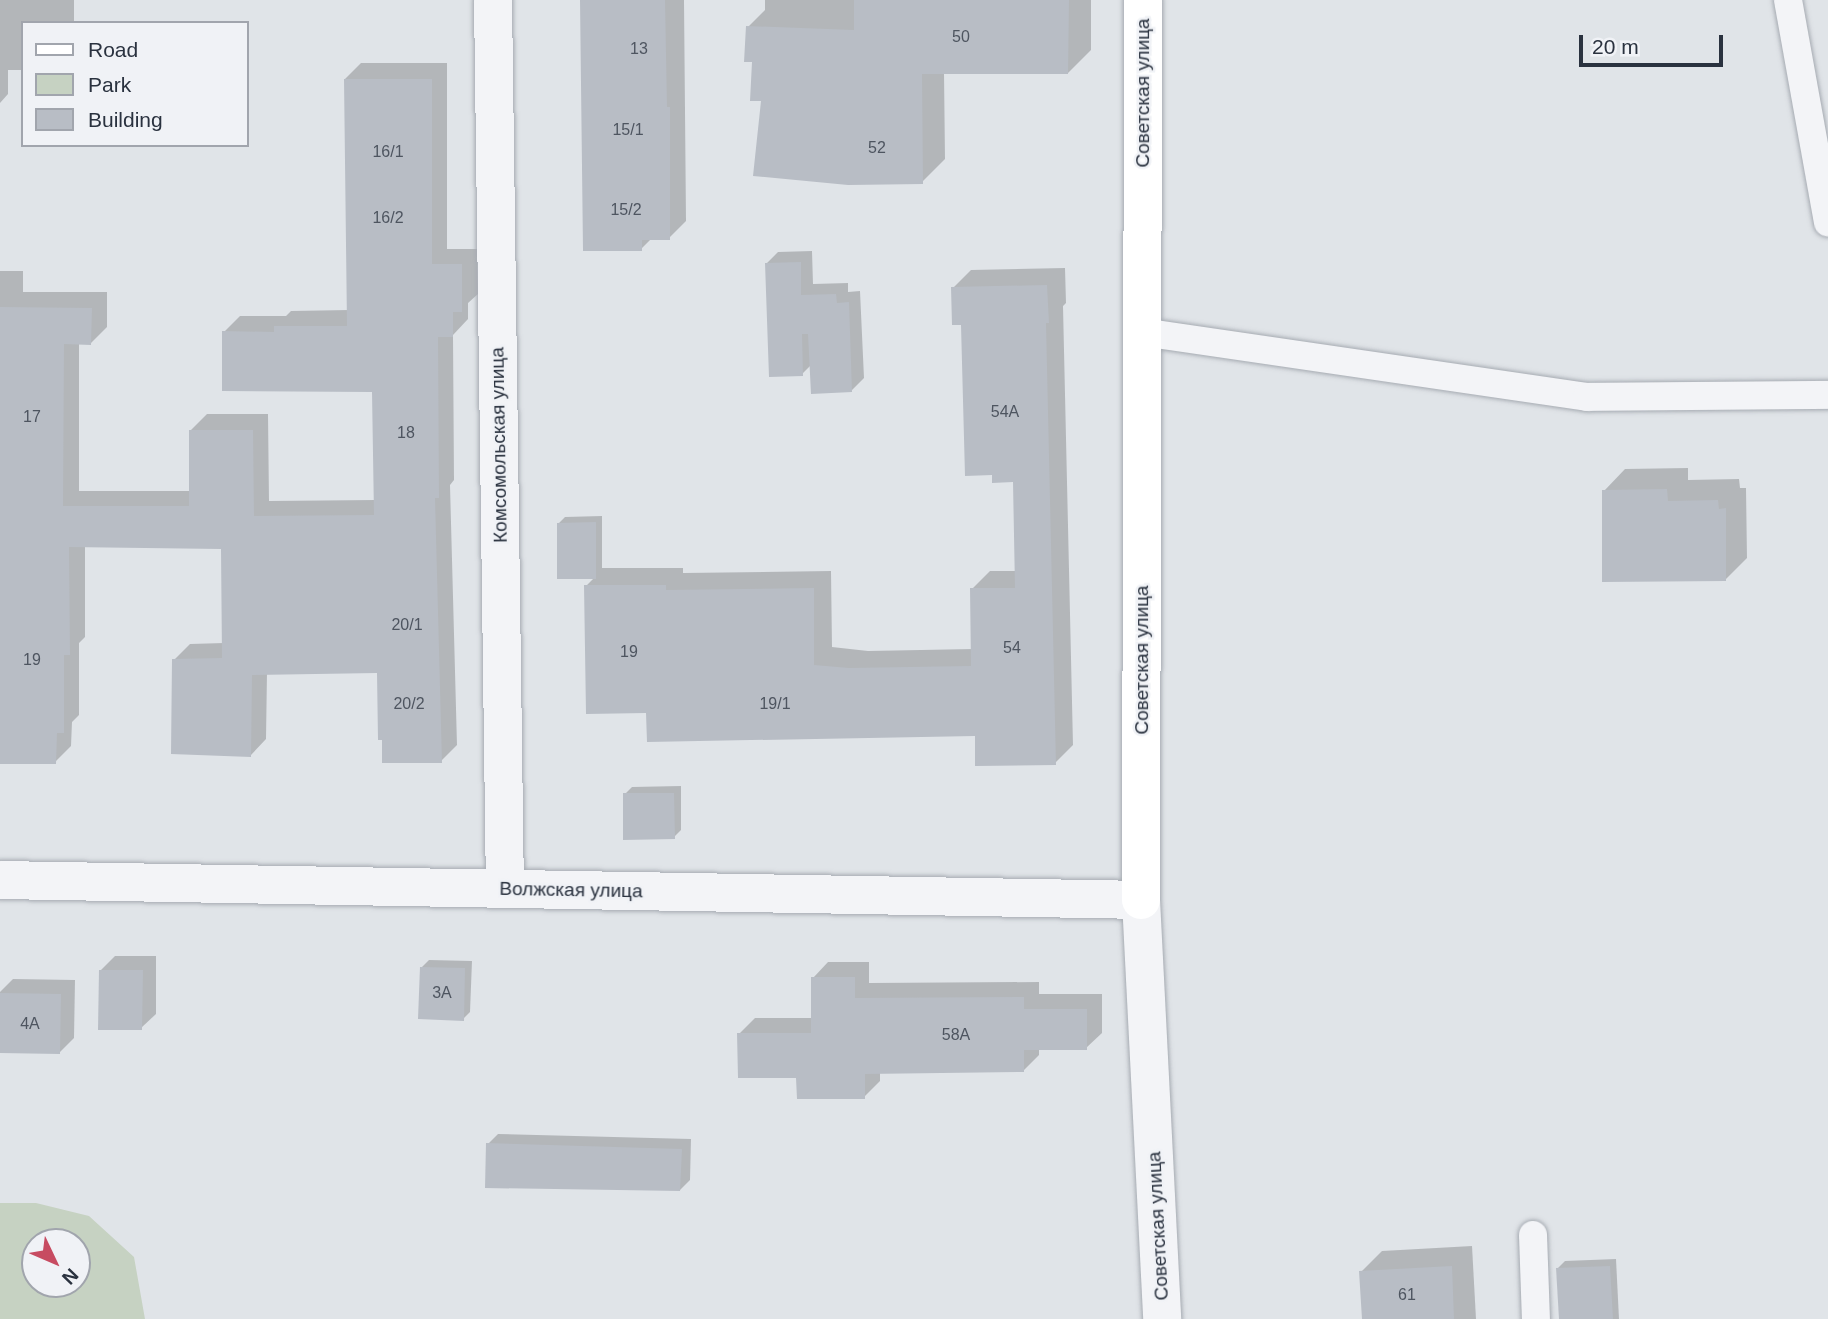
<!DOCTYPE html>
<meta charset="utf-8">
<style>
body{margin:0}
#map{position:relative;width:1828px;height:1319px;overflow:hidden;background:#e0e4e8;font-family:Helvetica,sans-serif}
div>[style]{position:absolute}
.green>*{inset:0;background:#c6d2c2}
.shadow>*{inset:0;background:#0003}
.building>*{inset:0;background:#b8bdc5}
.roads{filter:drop-shadow(0 0 2px #a6abb2) drop-shadow(0 0 2px #a6abb2)}
.lane>*{height:28px;margin:-14px;padding:0 14px;transform-origin:14px;border-radius:14px;background:#f3f4f7}
.street>*{height:38px;margin:-19px;padding:0 19px;transform-origin:19px;border-radius:19px;background:#f3f4f7}
.secondary>*{height:38px;margin:-19px;padding:0 19px;transform-origin:19px;border-radius:19px;background:#fff}
span{translate:-50% -50%;white-space:nowrap;text-align:center;line-height:1.15;-webkit-text-stroke:5px #f0f2f6;paint-order:stroke}
.number-label{font-size:16px;color:#4e5560}
.number-label span{-webkit-text-stroke-width:0}
.street-label{font-size:19px;color:#2a323f}
.legend{position:absolute;left:21px;top:21px;width:228px;height:126px;box-sizing:border-box;background:#f0f2f6;border:2px solid #a1a5ad;margin:0;padding:9px 12px;list-style:none;font-size:21px;color:#2a323f}
.legend li{display:flex;align-items:center;gap:14px;height:35px}
.legend b{width:35px;border:2px solid #a1a5ad}
.north{position:absolute;left:21px;top:1228px;width:70px;height:70px;box-sizing:border-box;background:#f0f2f6;border:2px solid #a1a5ad;border-radius:50%;rotate:134deg;font-size:19px;font-weight:700;line-height:28px;text-align:center;color:#2a323f}
.north::after{content:'';display:block;margin:auto;width:24px;height:32px;background:#c74b61;clip-path:polygon(50% 0,100% 100%,50% 72%,0 100%)}
.scale{position:absolute;left:1579px;top:35px;width:144px;height:32px;box-sizing:border-box;border:4px solid #2a323f;border-top:0;padding-left:9px;font-size:21px;line-height:24px;white-space:nowrap;color:#2a323f;-webkit-text-stroke:5px #f0f2f6;paint-order:stroke}
</style>
<div id="map">
<div class="green">
<div style="clip-path:polygon(evenodd,0 1203px,36px 1203px,89px 1216px,134px 1257px,145px 1319px,0 1319px,0 1203px,35px 1242px,77px 1242px,77px 1284px,35px 1284px,35px 1242px)"></div>
</div>
<div class="shadow">
<div style="clip-path:polygon(0 0,74px 0,74px 23px,23px 23px,23px 70px,8px 70px,8px 94px,0 103px)"></div>
<div style="clip-path:polygon(582px 0,684px 0,686px 221px,669px 238px,652px 238px,641px 249px)"></div>
<div style="clip-path:polygon(765px 0,1091px 0,1091px 50px,1068px 73px,944px 72px,945px 159px,922px 182px,763px 99px,748px 27px,765px 10px)"></div>
<div style="clip-path:polygon(361px 63px,447px 63px,447px 249px,477px 249px,478px 294px,468px 303px,468px 319px,453px 335px,454px 480px,450px 485px,457px 745px,441px 761px,379px 671px,267px 673px,266px 739px,251px 755px,174px 660px,190px 644px,224px 643px,223px 547px,85px 546px,85px 637px,79px 643px,79px 715px,72px 722px,71px 746px,55px 762px,0 762px,0 271px,23px 271px,23px 292px,107px 292px,107px 327px,91px 343px,79px 343px,79px 491px,191px 491px,191px 430px,207px 414px,268px 414px,269px 501px,375px 500px,374px 390px,224px 332px,240px 316px,286px 316px,291px 311px,349px 310px,345px 79px)"></div>
<div style="clip-path:polygon(812px 251px,813px 284px,848px 283px,848px 292px,860px 291px,864px 378px,852px 390px,811px 365px,802px 374px,767px 263px,778px 252px)"></div>
<div style="clip-path:polygon(1065px 268px,1066px 303px,1063px 306px,1073px 745px,1055px 763px,976px 734px,648px 711px,586px 586px,595px 577px,558px 524px,565px 517px,602px 516px,602px 568px,683px 568px,683px 573px,831px 571px,832px 647px,868px 651px,973px 649px,972px 589px,990px 571px,1016px 571px,1015px 480px,953px 288px,971px 270px)"></div>
<div style="clip-path:polygon(1688px 468px,1688px 480px,1739px 479px,1740px 488px,1746px 488px,1747px 558px,1726px 579px,1604px 491px,1625px 469px)"></div>
<div style="clip-path:polygon(681px 786px,681px 830px,674px 837px,625px 794px,632px 787px)"></div>
<div style="clip-path:polygon(115px 956px,156px 956px,156px 1014px,141px 1028px,101px 970px)"></div>
<div style="clip-path:polygon(429px 960px,472px 961px,470px 1012px,463px 1019px,422px 967px)"></div>
<div style="clip-path:polygon(828px 962px,869px 962px,869px 983px,1039px 982px,1039px 994px,1102px 994px,1102px 1033px,1086px 1048px,1039px 1048px,1039px 1055px,1024px 1070px,880px 1072px,880px 1081px,864px 1097px,798px 1076px,739px 1034px,755px 1018px,813px 1018px,813px 978px)"></div>
<div style="clip-path:polygon(13px 979px,75px 980px,74px 1038px,59px 1053px,0 1052px,0 992px)"></div>
<div style="clip-path:polygon(498px 1134px,691px 1139px,690px 1180px,680px 1190px,488px 1144px)"></div>
<div style="clip-path:polygon(1472px 1246px,1476px 1319px,1364px 1319px,1361px 1272px,1382px 1251px)"></div>
<div style="clip-path:polygon(1616px 1259px,1619px 1319px,1560px 1319px,1558px 1268px,1565px 1261px)"></div>
</div>
<div class="building">
<div style="clip-path:polygon(580px 0,665px 0,667px 107px,670px 107px,670px 240px,642px 240px,642px 251px,583px 251px)"></div>
<div style="clip-path:polygon(854px 0,1069px 0,1068px 74px,922px 74px,923px 184px,848px 185px,753px 176px,761px 101px,750px 101px,752px 62px,744px 62px,746px 26px,854px 30px)"></div>
<div style="clip-path:polygon(344px 79px,432px 79px,432px 264px,462px 264px,462px 312px,453px 312px,453px 337px,438px 337px,439px 498px,435px 498px,442px 763px,382px 763px,382px 740px,378px 740px,377px 673px,252px 675px,251px 757px,171px 754px,172px 659px,222px 658px,221px 549px,69px 547px,70px 655px,64px 655px,64px 733px,57px 733px,56px 764px,0 764px,0 307px,92px 308px,91px 345px,64px 344px,63px 506px,189px 506px,189px 430px,253px 430px,254px 516px,374px 515px,372px 392px,222px 391px,222px 331px,274px 332px,274px 326px,347px 326px)"></div>
<div style="clip-path:polygon(801px 262px,801px 295px,836px 294px,837px 303px,849px 302px,852px 392px,811px 394px,808px 334px,802px 334px,803px 376px,769px 377px,765px 263px)"></div>
<div style="clip-path:polygon(1047px 285px,1049px 323px,1046px 323px,1056px 765px,975px 766px,975px 736px,647px 742px,646px 713px,586px 714px,584px 585px,666px 585px,666px 590px,814px 588px,814px 665px,849px 668px,971px 666px,970px 588px,1015px 588px,1013px 482px,992px 483px,992px 475px,965px 476px,961px 325px,952px 325px,951px 287px)"></div>
<div style="clip-path:polygon(1667px 489px,1668px 501px,1718px 500px,1719px 509px,1726px 508px,1726px 581px,1602px 582px,1602px 490px)"></div>
<div style="clip-path:polygon(596px 522px,596px 579px,557px 579px,557px 523px)"></div>
<div style="clip-path:polygon(623px 793px,674px 793px,675px 839px,623px 840px)"></div>
<div style="clip-path:polygon(420px 967px,465px 968px,464px 1021px,418px 1019px)"></div>
<div style="clip-path:polygon(99px 970px,143px 970px,142px 1030px,98px 1030px)"></div>
<div style="clip-path:polygon(811px 977px,855px 977px,855px 998px,1024px 997px,1024px 1009px,1087px 1009px,1087px 1050px,1024px 1050px,1024px 1072px,865px 1074px,865px 1099px,797px 1099px,796px 1078px,738px 1078px,737px 1033px,811px 1033px)"></div>
<div style="clip-path:polygon(0 993px,61px 994px,60px 1054px,0 1053px)"></div>
<div style="clip-path:polygon(486px 1143px,682px 1149px,680px 1191px,485px 1188px)"></div>
<div style="clip-path:polygon(1452px 1266px,1454px 1319px,1362px 1319px,1359px 1271px)"></div>
<div style="clip-path:polygon(1610px 1266px,1613px 1319px,1559px 1319px,1556px 1268px)"></div>
</div>
<div class="roads">
<div class="lane">
<div style="left:1788px;top:0;width:226px;rotate:79.8deg"></div>
<div style="left:1142px;top:332px;width:450px;rotate:8.3deg"></div>
<div style="left:1587px;top:397px;width:241px;rotate:-0.5deg"></div>
<div style="left:1533px;top:1235px;width:84px;rotate:88deg"></div>
</div>
<div class="street">
<div style="left:493px;top:0;width:889px;rotate:89.23deg"></div>
<div style="left:0;top:880px;width:1141px;rotate:1deg"></div>
<div style="left:1141px;top:900px;width:420px;rotate:87.1deg"></div>
</div>
<div class="secondary">
<div style="left:1141px;top:900px;width:900px;rotate:-89.87deg"></div>
</div>
</div>
<div class="number-label">
<span style="left:961px;top:37px">50</span>
<span style="left:639px;top:49px">13</span>
<span style="left:628px;top:130px">15/1</span>
<span style="left:877px;top:148px">52</span>
<span style="left:388px;top:152px">16/1</span>
<span style="left:626px;top:210px">15/2</span>
<span style="left:388px;top:218px">16/2</span>
<span style="left:1005px;top:412px">54А</span>
<span style="left:32px;top:417px">17</span>
<span style="left:406px;top:433px">18</span>
<span style="left:407px;top:625px">20/1</span>
<span style="left:1012px;top:648px">54</span>
<span style="left:629px;top:652px">19</span>
<span style="left:32px;top:660px">19</span>
<span style="left:409px;top:704px">20/2</span>
<span style="left:775px;top:704px">19/1</span>
<span style="left:442px;top:993px">3А</span>
<span style="left:30px;top:1024px">4А</span>
<span style="left:956px;top:1035px">58А</span>
<span style="left:1407px;top:1295px">61</span>
</div>
<div class="street-label">
<span style="left:1143px;top:93px;rotate:-90deg">Советская улица</span>
<span style="left:499px;top:445px;rotate:-91deg">Комсомольская улица</span>
<span style="left:1142px;top:660px;rotate:-90deg">Советская улица</span>
<span style="left:571px;top:890px;rotate:1deg">Волжская улица</span>
<span style="left:1158px;top:1226px;rotate:-93deg">Советская улица</span>
</div>
<ul class="legend">
<li><b style="height:9px;background:#fff"></b>Road</li>
<li><b style="height:19px;background:#c6d2c2"></b>Park</li>
<li><b style="height:19px;background:#b8bdc5"></b>Building</li>
</ul>
<div class="north">N</div>
<div class="scale">20 m</div>
</div>
